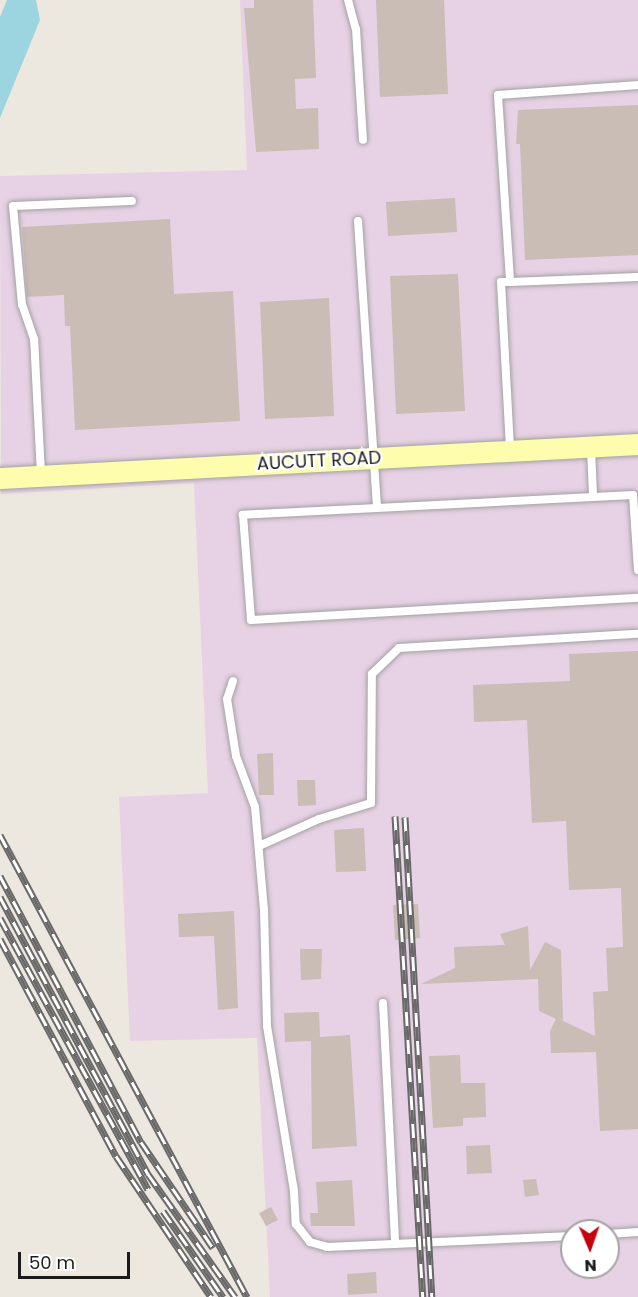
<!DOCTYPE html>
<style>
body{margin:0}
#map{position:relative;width:638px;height:1297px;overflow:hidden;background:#ede8df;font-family:Poppins,sans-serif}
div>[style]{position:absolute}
.industrial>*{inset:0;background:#e7d1e4}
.water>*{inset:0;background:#9cd4df}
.building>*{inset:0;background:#c9bdb5}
.roads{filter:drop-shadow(0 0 2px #a2a2a2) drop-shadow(0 0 2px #a2a2a2)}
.lane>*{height:8px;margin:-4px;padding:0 4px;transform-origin:4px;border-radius:4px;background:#fff}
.secondary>*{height:21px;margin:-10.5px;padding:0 10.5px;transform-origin:10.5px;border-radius:10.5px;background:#fdfdad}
.rail>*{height:7px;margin-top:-3.5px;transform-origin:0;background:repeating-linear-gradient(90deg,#fff 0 14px,#696969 0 28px);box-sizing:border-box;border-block:2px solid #696969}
span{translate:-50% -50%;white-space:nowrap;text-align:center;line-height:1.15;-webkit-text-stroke:5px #fff;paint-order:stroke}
.street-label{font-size:18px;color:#1b1b1b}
.north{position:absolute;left:560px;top:1219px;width:60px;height:60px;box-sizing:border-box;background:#fff;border:2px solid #a4a4a4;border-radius:50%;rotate:178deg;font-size:16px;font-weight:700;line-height:24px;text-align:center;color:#1b1b1b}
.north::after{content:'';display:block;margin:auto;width:21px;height:27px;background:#c6000c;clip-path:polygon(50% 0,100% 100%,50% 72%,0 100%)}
.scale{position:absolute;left:18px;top:1252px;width:112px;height:27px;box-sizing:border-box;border:3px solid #1b1b1b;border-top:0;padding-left:8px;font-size:18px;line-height:21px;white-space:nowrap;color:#1b1b1b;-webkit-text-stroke:4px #fff;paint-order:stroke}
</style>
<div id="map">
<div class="industrial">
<div style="clip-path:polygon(evenodd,240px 0,638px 0,638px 1297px,270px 1297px,257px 1038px,130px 1041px,119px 797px,208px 793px,194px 483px,1px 494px,0 176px,247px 170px,240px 0,572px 1231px,608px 1231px,608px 1267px,572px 1267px,572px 1231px)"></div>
</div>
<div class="water">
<div style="clip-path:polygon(7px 0,36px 0,40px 20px,0 118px,0 17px)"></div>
</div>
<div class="building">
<div style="clip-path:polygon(254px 0,313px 0,316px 78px,295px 79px,296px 109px,318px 108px,319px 149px,256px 152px,244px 8px,254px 8px)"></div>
<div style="clip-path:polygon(376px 0,444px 0,448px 94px,380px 97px)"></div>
<div style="clip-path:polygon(638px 105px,638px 255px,525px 260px,520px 144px,516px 144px,518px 110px)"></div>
<div style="clip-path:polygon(455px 198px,457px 232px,388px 236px,386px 202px)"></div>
<div style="clip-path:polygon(170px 219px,174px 294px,233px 291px,240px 421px,75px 430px,70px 326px,65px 326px,64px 295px,27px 297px,22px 227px)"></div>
<div style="clip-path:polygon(458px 274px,465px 411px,396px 414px,390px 276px)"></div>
<div style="clip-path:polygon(329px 298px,334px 416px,265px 419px,260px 302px)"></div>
<div style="clip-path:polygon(638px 651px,638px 1129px,600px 1131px,596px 1052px,551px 1053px,550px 1031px,556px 1019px,539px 1011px,538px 979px,421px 984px,455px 968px,454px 947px,505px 945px,500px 934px,528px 926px,530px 970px,545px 942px,561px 950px,563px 1021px,595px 1036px,593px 992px,608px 991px,606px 948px,623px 947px,621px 888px,569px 890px,566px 821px,532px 823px,527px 720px,474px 722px,473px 685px,570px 681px,569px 654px)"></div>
<div style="clip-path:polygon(273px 753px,274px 795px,259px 795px,257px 754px)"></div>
<div style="clip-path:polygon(297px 780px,315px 780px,316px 805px,298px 806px)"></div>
<div style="clip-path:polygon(364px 828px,366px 871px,336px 872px,334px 830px)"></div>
<div style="clip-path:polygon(418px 904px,420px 938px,395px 940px,393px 905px)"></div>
<div style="clip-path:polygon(234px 911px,238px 1008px,218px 1010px,214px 936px,179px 937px,178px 914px)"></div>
<div style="clip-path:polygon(300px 949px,322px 949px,321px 979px,301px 980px)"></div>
<div style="clip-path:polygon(319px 1012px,320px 1037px,350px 1035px,357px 1146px,312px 1149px,311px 1041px,285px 1042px,284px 1013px)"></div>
<div style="clip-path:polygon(460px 1055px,461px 1083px,485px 1083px,486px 1117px,463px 1118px,463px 1126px,433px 1128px,429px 1056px)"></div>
<div style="clip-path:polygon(490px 1145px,492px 1173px,467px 1174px,466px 1146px)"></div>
<div style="clip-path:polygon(536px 1179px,539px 1195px,525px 1197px,523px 1180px)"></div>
<div style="clip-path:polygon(352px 1180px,355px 1226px,311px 1226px,310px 1213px,318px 1213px,316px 1182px)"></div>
<div style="clip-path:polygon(271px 1207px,278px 1220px,266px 1226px,259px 1213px)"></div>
<div style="clip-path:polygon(376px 1272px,377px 1293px,348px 1295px,347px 1274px)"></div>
</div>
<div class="roads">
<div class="lane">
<div style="left:348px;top:0;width:30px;rotate:75deg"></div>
<div style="left:356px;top:29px;width:111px;rotate:86.4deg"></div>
<div style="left:638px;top:85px;width:140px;rotate:175.9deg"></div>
<div style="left:498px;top:95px;width:187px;rotate:86.3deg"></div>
<div style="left:510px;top:282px;width:128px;rotate:-2.2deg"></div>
<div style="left:358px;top:221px;width:287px;rotate:86.2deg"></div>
<div style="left:510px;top:282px;width:9px;rotate:180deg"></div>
<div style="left:501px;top:282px;width:168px;rotate:86.9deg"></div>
<div style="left:591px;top:448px;width:48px;rotate:87.6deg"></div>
<div style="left:41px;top:475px;width:136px;rotate:-92.9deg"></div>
<div style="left:34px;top:339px;width:36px;rotate:-109deg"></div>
<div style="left:22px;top:305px;width:99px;rotate:-95.2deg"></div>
<div style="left:13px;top:206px;width:119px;rotate:-2.4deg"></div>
<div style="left:638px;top:570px;width:75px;rotate:-93.8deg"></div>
<div style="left:633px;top:495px;width:391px;rotate:177.1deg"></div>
<div style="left:243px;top:515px;width:105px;rotate:85.6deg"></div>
<div style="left:251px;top:620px;width:388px;rotate:-3.3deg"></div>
<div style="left:233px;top:681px;width:19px;rotate:108deg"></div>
<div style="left:227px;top:699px;width:58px;rotate:81deg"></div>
<div style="left:236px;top:756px;width:54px;rotate:69.6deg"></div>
<div style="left:255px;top:807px;width:102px;rotate:85deg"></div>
<div style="left:264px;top:909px;width:117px;rotate:88.5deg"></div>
<div style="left:267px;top:1026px;width:167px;rotate:80.7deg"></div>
<div style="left:294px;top:1191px;width:33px;rotate:87deg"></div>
<div style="left:296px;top:1224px;width:23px;rotate:52deg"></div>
<div style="left:310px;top:1242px;width:18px;rotate:16deg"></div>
<div style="left:327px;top:1247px;width:245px;rotate:-2.6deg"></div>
<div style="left:259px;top:846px;width:66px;rotate:-24.2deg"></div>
<div style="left:319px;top:819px;width:54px;rotate:-17.1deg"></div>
<div style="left:371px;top:803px;width:129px;rotate:-89.6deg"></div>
<div style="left:372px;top:674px;width:37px;rotate:-44deg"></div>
<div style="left:399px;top:648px;width:239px;rotate:-3.4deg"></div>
<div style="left:383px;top:1003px;width:241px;rotate:87.1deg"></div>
<div style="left:608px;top:1234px;width:30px;rotate:-4deg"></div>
</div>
<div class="secondary">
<div style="left:0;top:478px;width:639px;rotate:-3.05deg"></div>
</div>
</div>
<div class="rail">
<div style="left:395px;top:816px;width:482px;rotate:86.7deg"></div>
<div style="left:405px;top:817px;width:481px;rotate:86.8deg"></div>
<div style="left:0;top:835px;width:524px;rotate:61.87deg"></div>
<div style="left:0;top:876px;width:301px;rotate:62.1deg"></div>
<div style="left:141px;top:1142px;width:128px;rotate:55.8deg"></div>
<div style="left:0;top:897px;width:314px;rotate:61.9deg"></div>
<div style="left:148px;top:1174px;width:151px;rotate:54.7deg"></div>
<div style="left:0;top:918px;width:309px;rotate:61.4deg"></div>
<div style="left:0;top:939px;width:246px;rotate:61.9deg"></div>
<div style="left:116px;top:1156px;width:170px;rotate:56deg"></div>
<div style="left:163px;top:1211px;width:105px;rotate:55.1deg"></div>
</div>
<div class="street-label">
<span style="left:319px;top:461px;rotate:-3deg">AUCUTT ROAD</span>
</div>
<div class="north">N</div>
<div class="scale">50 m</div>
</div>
